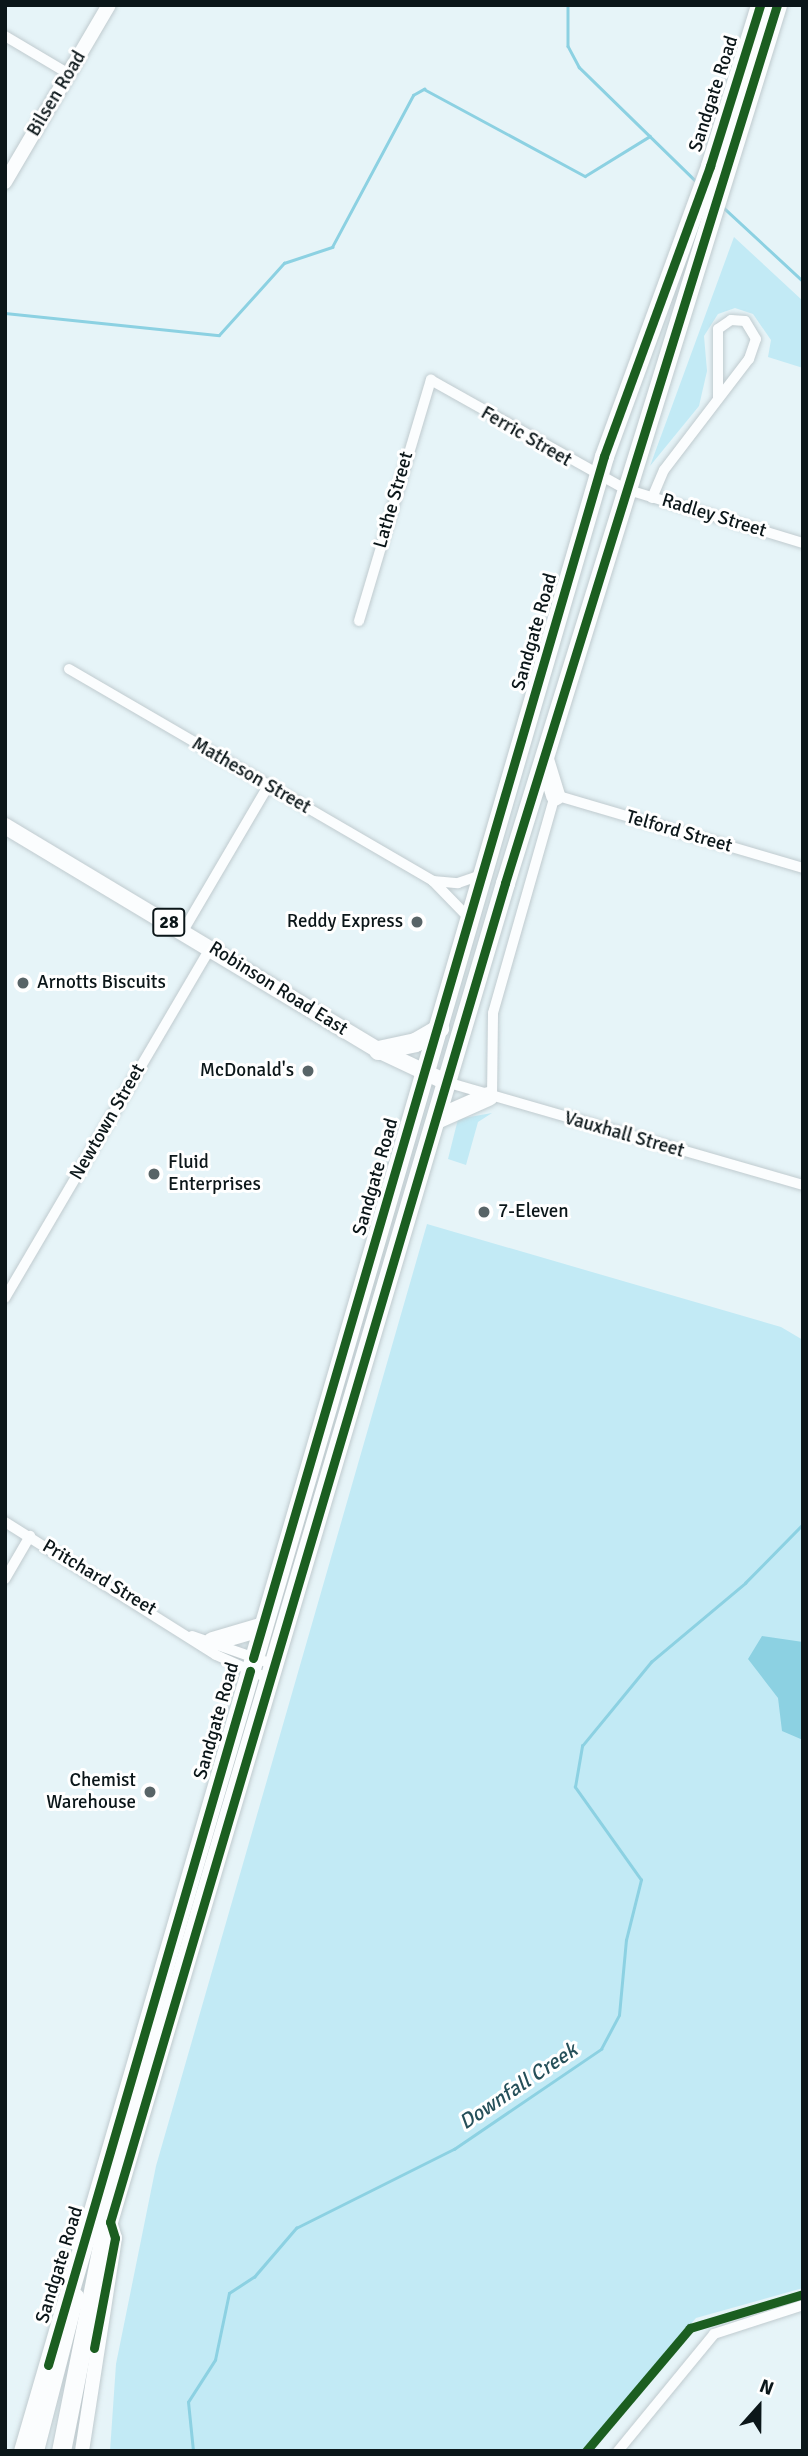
<!DOCTYPE html>
<style>
body{margin:0}
#map{position:relative;width:808px;height:2456px;overflow:hidden;background:#e6f4f8;font-family:Signika,sans-serif}
div>[style]{position:absolute}
.green>*{inset:0;background:#c2eaf5}
.water>*{inset:0;background:#8cd1e2}
.stream>*{height:2.5px;margin:-1.25px;padding:0 1.25px;transform-origin:1.25px;border-radius:1.25px;background:#8cd1e2}
.roads{filter:drop-shadow(0 0 2px #c0cbcf) drop-shadow(0 0 2px #c0cbcf)}
.street>*{height:10px;margin:-5px;padding:0 5px;transform-origin:5px;border-radius:5px;background:#fbfdfe}
.secondary>*{height:14px;margin:-7px;padding:0 7px;transform-origin:7px;border-radius:7px;background:#fbfdfe}
.primary>*{height:16px;margin:-8px;padding:0 8px;transform-origin:8px;border-radius:8px;background:#fbfdfe}
.highway>*{height:19px;margin:-9.5px;padding:0 9.5px;transform-origin:9.5px;border-radius:9.5px;background:#fbfdfe}
.cycleway>*{height:9px;margin:-4.5px;padding:0 4.5px;transform-origin:4.5px;border-radius:4.5px;background:#1b5e20}
.dots>*{width:19px;height:19px;translate:-50% -50%;box-sizing:border-box;border:4px solid #fff;border-radius:50%}
span{translate:-50% -50%;white-space:nowrap;text-align:center;line-height:1.15;-webkit-text-stroke:6px #fff;paint-order:stroke}
.shield-label span{padding:2px 5px;background:#fff;border:2px solid;border-radius:5px;-webkit-text-stroke-width:0}
.shield-label{font-size:18px;color:#0b1619;font-weight:700}
.street-label{font-size:19px;color:#0b1619}
.poi-label{font-size:19px;color:#0b1619}
.right{translate:-100% -50%;text-align:right}
.left{translate:0 -50%;text-align:left}
.water-label{font-size:21px;color:#254f59;font-style:italic}
.frame{position:absolute;inset:0;border:7px solid #0b1619;pointer-events:none}
.north{position:absolute;left:724px;top:2372px;width:70px;height:70px;-webkit-text-stroke:5px #fff;paint-order:stroke;rotate:21deg;font-size:19px;font-weight:700;line-height:28px;text-align:center;color:#0b1619}
.north::after{content:'';display:block;margin:auto;width:24px;height:32px;background:#0b1619;clip-path:polygon(50% 0,100% 100%,50% 72%,0 100%)}
</style>
<div id="map">
<div class="green">
<div style="clip-path:polygon(734px 237px,803px 301px,803px 368px,768px 357px,771px 340px,753px 314px,735px 308px,718px 314px,704px 336px,707px 371px,699px 406px,650px 466px)"></div>
<div style="clip-path:polygon(492px 1113px,478px 1122px,466px 1165px,448px 1159px,458px 1119px)"></div>
<div style="clip-path:polygon(427px 1224px,781px 1327px,803px 1340px,803px 2288px,696px 2318px,581px 2451px,110px 2451px,116px 2364px,156px 2166px)"></div>
</div>
<div class="water">
<div style="clip-path:polygon(762px 1636px,803px 1642px,803px 1740px,782px 1731px,778px 1698px,748px 1659px)"></div>
</div>
<div class="stream">
<div style="left:568px;top:5px;width:41px;rotate:90deg"></div>
<div style="left:568px;top:46px;width:24px;rotate:62deg"></div>
<div style="left:579px;top:67px;width:163px;rotate:44.3deg"></div>
<div style="left:723px;top:207px;width:109px;rotate:42.8deg"></div>
<div style="left:5px;top:313px;width:215px;rotate:5.9deg"></div>
<div style="left:219px;top:335px;width:97px;rotate:-47.9deg"></div>
<div style="left:284px;top:263px;width:51px;rotate:-18.4deg"></div>
<div style="left:332px;top:247px;width:172px;rotate:-61.9deg"></div>
<div style="left:413px;top:95px;width:13px;rotate:-29deg"></div>
<div style="left:424px;top:89px;width:183px;rotate:28.4deg"></div>
<div style="left:585px;top:176px;width:76px;rotate:-31.6deg"></div>
<div style="left:193px;top:2451px;width:49px;rotate:-95.8deg"></div>
<div style="left:188px;top:2402px;width:50px;rotate:-57.3deg"></div>
<div style="left:215px;top:2360px;width:68px;rotate:-78.2deg"></div>
<div style="left:229px;top:2293px;width:30px;rotate:-33deg"></div>
<div style="left:254px;top:2277px;width:65px;rotate:-49.4deg"></div>
<div style="left:296px;top:2228px;width:177px;rotate:-26.6deg"></div>
<div style="left:454px;top:2149px;width:178px;rotate:-34.2deg"></div>
<div style="left:601px;top:2049px;width:38px;rotate:-62deg"></div>
<div style="left:619px;top:2015px;width:75px;rotate:-84.7deg"></div>
<div style="left:626px;top:1940px;width:62px;rotate:-76deg"></div>
<div style="left:641px;top:1880px;width:114px;rotate:-125.4deg"></div>
<div style="left:575px;top:1787px;width:42px;rotate:-80.3deg"></div>
<div style="left:582px;top:1746px;width:109px;rotate:-50.6deg"></div>
<div style="left:651px;top:1662px;width:123px;rotate:-40deg"></div>
<div style="left:745px;top:1583px;width:83px;rotate:-45.5deg"></div>
</div>
<div class="roads">
<div class="street">
<div style="left:5px;top:36px;width:74px;rotate:30.7deg"></div>
<div style="left:652px;top:498px;width:30px;rotate:-67deg"></div>
<div style="left:664px;top:470px;width:140px;rotate:-52.6deg"></div>
<div style="left:749px;top:359px;width:21px;rotate:-71deg"></div>
<div style="left:756px;top:339px;width:21px;rotate:-121deg"></div>
<div style="left:745px;top:321px;width:14px;rotate:-176deg"></div>
<div style="left:731px;top:320px;width:16px;rotate:145deg"></div>
<div style="left:718px;top:329px;width:69px;rotate:90deg"></div>
<div style="left:359px;top:621px;width:252px;rotate:-73.4deg"></div>
<div style="left:431px;top:380px;width:223px;rotate:29.3deg"></div>
<div style="left:625px;top:489px;width:186px;rotate:16.9deg"></div>
<div style="left:69px;top:669px;width:421px;rotate:30.2deg"></div>
<div style="left:433px;top:881px;width:53px;rotate:45.8deg"></div>
<div style="left:433px;top:881px;width:25px;rotate:5deg"></div>
<div style="left:458px;top:883px;width:28px;rotate:-19deg"></div>
<div style="left:183px;top:931px;width:168px;rotate:-59.6deg"></div>
<div style="left:446px;top:1082px;width:372px;rotate:16.1deg"></div>
<div style="left:492px;top:1097px;width:84px;rotate:-89.3deg"></div>
<div style="left:493px;top:1013px;width:227px;rotate:-74.1deg"></div>
<div style="left:555px;top:795px;width:259px;rotate:16.4deg"></div>
<div style="left:5px;top:1298px;width:407px;rotate:-59.6deg"></div>
<div style="left:5px;top:1522px;width:249px;rotate:32.2deg"></div>
<div style="left:216px;top:1655px;width:59px;rotate:24deg"></div>
<div style="left:5px;top:1579px;width:50px;rotate:-59.8deg"></div>
<div style="left:192px;top:1636px;width:88px;rotate:19.3deg"></div>
<div style="left:618px;top:2451px;width:151px;rotate:-50.6deg"></div>
<div style="left:714px;top:2334px;width:94px;rotate:-18deg"></div>
</div>
<div class="secondary">
<div style="left:5px;top:182px;width:205px;rotate:-59.6deg"></div>
<div style="left:37px;top:2451px;width:160px;rotate:-75.5deg"></div>
<div style="left:82px;top:2451px;width:216px;rotate:-81.2deg"></div>
<div style="left:115px;top:2238px;width:17px;rotate:-107deg"></div>
</div>
<div class="primary">
<div style="left:5px;top:826px;width:435px;rotate:31deg"></div>
<div style="left:378px;top:1050px;width:75px;rotate:25.2deg"></div>
</div>
<div class="highway">
<div style="left:544px;top:759px;width:38px;rotate:73deg"></div>
<div style="left:378px;top:1050px;width:38px;rotate:-12deg"></div>
<div style="left:415px;top:1042px;width:28px;rotate:-30deg"></div>
<div style="left:436px;top:1119px;width:57px;rotate:-23.9deg"></div>
<div style="left:212px;top:1641px;width:53px;rotate:-16.4deg"></div>
<div style="left:23px;top:2451px;width:2078px;rotate:-73.76deg"></div>
<div style="left:604px;top:456px;width:309px;rotate:-69.9deg"></div>
<div style="left:710px;top:166px;width:169px;rotate:-72.7deg"></div>
<div style="left:61px;top:2451px;width:220px;rotate:-78.7deg"></div>
<div style="left:104px;top:2235px;width:1410px;rotate:-73.48deg"></div>
<div style="left:505px;top:883px;width:919px;rotate:-72.79deg"></div>
</div>
</div>
<div class="cycleway">
<div style="left:253px;top:1658px;width:1252px;rotate:-73.72deg"></div>
<div style="left:604px;top:456px;width:309px;rotate:-69.9deg"></div>
<div style="left:710px;top:166px;width:169px;rotate:-72.7deg"></div>
<div style="left:94px;top:2348px;width:112px;rotate:-79.2deg"></div>
<div style="left:115px;top:2238px;width:17px;rotate:-107deg"></div>
<div style="left:110px;top:2222px;width:1396px;rotate:-73.56deg"></div>
<div style="left:505px;top:883px;width:919px;rotate:-72.79deg"></div>
<div style="left:48px;top:2365px;width:723px;rotate:-73.77deg"></div>
<div style="left:586px;top:2451px;width:161px;rotate:-49.8deg"></div>
<div style="left:690px;top:2328px;width:118px;rotate:-16.7deg"></div>
</div>
<div class="dots">
<div style="left:417px;top:922px;background:#586467"></div>
<div style="left:23px;top:983px;background:#586467"></div>
<div style="left:308px;top:1071px;background:#586467"></div>
<div style="left:154px;top:1174px;background:#586467"></div>
<div style="left:484px;top:1212px;background:#586467"></div>
<div style="left:150px;top:1792px;background:#586467"></div>
</div>
<div class="shield-label">
<span style="left:169px;top:922px">28</span>
</div>
<div class="street-label">
<span style="left:57px;top:94px;rotate:-59deg">Bilsen Road</span>
<span style="left:714px;top:94px;rotate:-72deg">Sandgate Road</span>
<span style="left:526px;top:437px;rotate:30deg">Ferric Street</span>
<span style="left:394px;top:500px;rotate:-74deg">Lathe Street</span>
<span style="left:714px;top:516px;rotate:17deg">Radley Street</span>
<span style="left:535px;top:632px;rotate:-74deg">Sandgate Road</span>
<span style="left:251px;top:776px;rotate:30deg">Matheson Street</span>
<span style="left:679px;top:832px;rotate:16deg">Telford Street</span>
<span style="left:278px;top:989px;rotate:32deg">Robinson Road East</span>
<span style="left:108px;top:1122px;rotate:-60deg">Newtown Street</span>
<span style="left:624px;top:1135px;rotate:16deg">Vauxhall Street</span>
<span style="left:376px;top:1177px;rotate:-74deg">Sandgate Road</span>
<span style="left:99px;top:1578px;rotate:31deg">Pritchard Street</span>
<span style="left:217px;top:1721px;rotate:-74deg">Sandgate Road</span>
<span style="left:60px;top:2265px;rotate:-73deg">Sandgate Road</span>
</div>
<div class="poi-label">
<span class="right" style="left:403px;top:922px">Reddy Express</span>
<span class="left" style="left:37px;top:983px">Arnotts Biscuits</span>
<span class="right" style="left:294px;top:1071px">McDonald's</span>
<span class="left" style="left:168px;top:1174px">Fluid<br>Enterprises</span>
<span class="left" style="left:498px;top:1212px">7-Eleven</span>
<span class="right" style="left:136px;top:1792px">Chemist<br>Warehouse</span>
</div>
<div class="water-label">
<span style="left:518px;top:2086px;rotate:-34deg">Downfall Creek</span>
</div>
<div class="frame"></div>
<div class="north">N</div>
</div>
